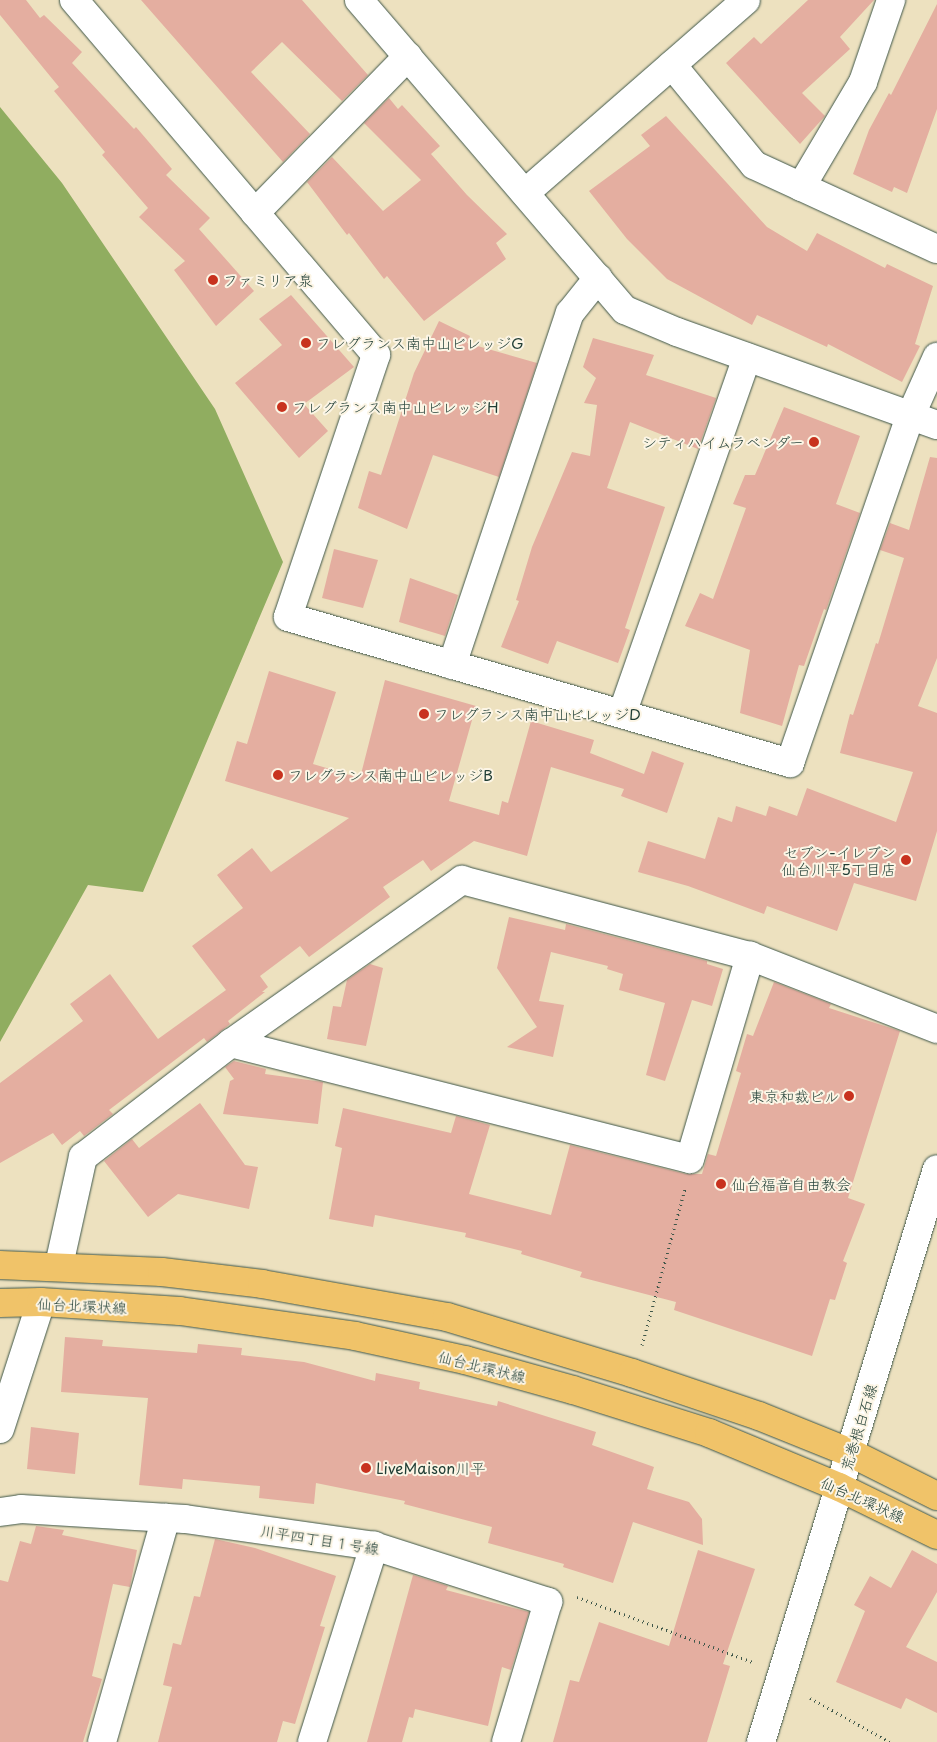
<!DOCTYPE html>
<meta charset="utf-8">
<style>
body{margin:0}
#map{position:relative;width:937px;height:1742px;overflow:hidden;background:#ede1bf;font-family:"Playpen Sans","Klee One",sans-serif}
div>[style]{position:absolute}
.forest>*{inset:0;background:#90ad60}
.building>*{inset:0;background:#e4aea0}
.path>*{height:3px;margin-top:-1.5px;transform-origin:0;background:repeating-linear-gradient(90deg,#3e5649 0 1px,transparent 0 5px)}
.roads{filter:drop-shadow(0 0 1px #3e5649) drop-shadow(0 0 1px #3e5649)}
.minor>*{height:28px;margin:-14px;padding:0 14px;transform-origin:14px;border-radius:14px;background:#fff}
.major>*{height:28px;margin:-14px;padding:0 14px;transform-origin:14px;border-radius:14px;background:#f0c369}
.dots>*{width:14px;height:14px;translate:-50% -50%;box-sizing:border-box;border:2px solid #fcf5e5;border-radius:50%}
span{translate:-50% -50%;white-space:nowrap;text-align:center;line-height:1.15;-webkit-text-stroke:4px #fcf5e5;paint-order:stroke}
.poi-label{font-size:15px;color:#1f3d34}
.left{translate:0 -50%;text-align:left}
.right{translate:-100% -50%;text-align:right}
.street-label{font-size:15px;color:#1f3d34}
</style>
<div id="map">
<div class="forest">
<div style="clip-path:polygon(0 107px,62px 183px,215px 409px,283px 562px,143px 892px,88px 885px,0 1042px)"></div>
</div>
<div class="building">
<div style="clip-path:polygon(0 0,26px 0,40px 18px,44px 15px,82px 52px,72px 63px,134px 129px,136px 127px,172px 169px,166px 175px,210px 218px,199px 229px,254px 291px,216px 326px,174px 270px,185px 261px,139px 217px,148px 208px,102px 155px,105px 152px,54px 91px,59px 87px,0 15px)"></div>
<div style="clip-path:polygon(141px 0,302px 0,368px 75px,342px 101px,282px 42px,251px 72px,310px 134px,283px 162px)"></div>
<div style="clip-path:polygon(808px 0,874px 0,840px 37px,850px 49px,802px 93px,825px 116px,800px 144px,726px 63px,754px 37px,761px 44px)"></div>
<div style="clip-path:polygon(937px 4px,937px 109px,907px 193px,894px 187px,892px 192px,853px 174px,869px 130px,889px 93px,891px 95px)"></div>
<div style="clip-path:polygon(389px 98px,398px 109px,402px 105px,440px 146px,431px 154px,467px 195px,507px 234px,496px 243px,506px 259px,424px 321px,387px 276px,384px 279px,349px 233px,347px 235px,307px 182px,332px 157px,383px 211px,421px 180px,364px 123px)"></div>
<div style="clip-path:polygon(666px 116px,767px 227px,807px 251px,817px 233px,885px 268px,887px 264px,933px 286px,915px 344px,920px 346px,902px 382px,828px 344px,827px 347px,757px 315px,752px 325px,667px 279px,627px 239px,589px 191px,650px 146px,641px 135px)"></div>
<div style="clip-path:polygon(291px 295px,354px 367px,304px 404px,328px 431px,299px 458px,235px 383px,282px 345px,259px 319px)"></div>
<div style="clip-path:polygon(439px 321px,470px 336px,467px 343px,537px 363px,499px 477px,433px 455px,407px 529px,358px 508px,369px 471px,381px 475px,414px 373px)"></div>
<div style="clip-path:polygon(593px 338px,654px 355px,646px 375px,716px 398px,698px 449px,630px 422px,607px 488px,665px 507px,625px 628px,630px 630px,618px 663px,557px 641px,548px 664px,501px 647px,519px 601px,516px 600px,532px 547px,572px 452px,590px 456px,597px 405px,584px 403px,596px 378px,583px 367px)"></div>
<div style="clip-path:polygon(784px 407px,860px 436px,836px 504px,860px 513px,826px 610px,824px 609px,804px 666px,799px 665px,782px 726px,740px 713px,750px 650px,685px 626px,700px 593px,713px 599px,746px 508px,733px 504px,745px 475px,755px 475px)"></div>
<div style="clip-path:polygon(930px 457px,937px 458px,937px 658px,918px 706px,937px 713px,937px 831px,916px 901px,854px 883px,837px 931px,767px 906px,764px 914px,688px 886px,638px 872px,648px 841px,705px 859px,718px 817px,732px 822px,736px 806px,766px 816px,769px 806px,797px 816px,807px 788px,896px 822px,913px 772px,840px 753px,850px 714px,853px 715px,876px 643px,878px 644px,904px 558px,880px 550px,890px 523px,909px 530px)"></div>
<div style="clip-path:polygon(334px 549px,378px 560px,363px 608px,322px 598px)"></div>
<div style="clip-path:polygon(410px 578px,458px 595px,445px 636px,399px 622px)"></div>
<div style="clip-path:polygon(269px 671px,336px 692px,313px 764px,360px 778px,385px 680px,476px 706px,449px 801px,499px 815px,502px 801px,508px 803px,531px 721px,594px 740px,590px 753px,644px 774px,652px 751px,684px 763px,667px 813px,621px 796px,624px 789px,551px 767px,527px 856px,474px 841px,431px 871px,423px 860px,383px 887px,390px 897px,309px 957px,300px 946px,260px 976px,268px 987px,262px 992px,265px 992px,228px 1021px,230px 1024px,207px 1042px,204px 1038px,109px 1110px,113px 1114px,84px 1136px,80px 1131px,62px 1145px,53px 1133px,0 1163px,0 1083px,83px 1021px,70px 1004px,110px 974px,158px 1039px,226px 990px,192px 946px,243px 908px,217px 875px,252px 848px,271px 872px,349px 818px,225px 781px,237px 741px,247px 744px)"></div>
<div style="clip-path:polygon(509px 917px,565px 930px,566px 924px,707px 961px,707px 964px,723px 969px,712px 1006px,692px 1000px,665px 1081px,646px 1075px,665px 1003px,619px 990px,623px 974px,607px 969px,608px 966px,551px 952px,539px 1001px,564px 1005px,553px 1057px,507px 1047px,537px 1027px,497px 968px)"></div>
<div style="clip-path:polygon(370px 964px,383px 968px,366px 1046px,327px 1039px,333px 1006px,341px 1007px,347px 980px)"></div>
<div style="clip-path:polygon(774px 982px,831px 1004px,829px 1008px,900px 1031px,848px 1198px,865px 1204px,843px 1261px,847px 1263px,835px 1300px,830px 1299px,812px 1356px,674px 1310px,676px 1302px,580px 1277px,582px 1272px,521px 1254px,522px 1251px,465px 1237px,466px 1233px,375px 1215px,373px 1227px,329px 1219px,342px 1148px,335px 1146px,343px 1108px,451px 1133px,456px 1116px,490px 1125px,469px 1194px,551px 1215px,570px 1145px,686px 1174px,702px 1174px,708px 1154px,716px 1156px,741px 1073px,736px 1071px,747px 1034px,753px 1036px)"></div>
<div style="clip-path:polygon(234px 1061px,266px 1069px,265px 1074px,323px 1082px,318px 1124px,223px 1114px,230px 1081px,234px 1079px,225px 1067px)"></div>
<div style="clip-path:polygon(200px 1103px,245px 1165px,258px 1167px,249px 1209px,178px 1194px,148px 1217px,104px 1161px,132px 1139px,139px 1148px)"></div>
<div style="clip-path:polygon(65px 1337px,103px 1340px,102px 1346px,197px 1353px,198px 1344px,242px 1348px,241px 1355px,304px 1362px,375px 1381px,376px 1373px,420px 1382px,419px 1389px,497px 1406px,498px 1401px,596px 1432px,592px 1445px,654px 1467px,647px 1489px,689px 1502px,702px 1519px,703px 1545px,633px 1522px,613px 1583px,563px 1567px,564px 1564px,488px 1543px,492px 1527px,404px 1504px,405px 1501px,316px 1483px,314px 1504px,259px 1498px,260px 1486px,183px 1479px,182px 1489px,139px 1485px,148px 1398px,61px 1392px)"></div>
<div style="clip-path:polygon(31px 1427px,79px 1433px,75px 1474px,27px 1469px)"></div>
<div style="clip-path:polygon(36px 1526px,64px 1530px,62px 1535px,137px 1550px,130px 1587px,113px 1584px,92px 1676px,102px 1679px,83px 1742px,0 1742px,0 1580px,8px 1582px,20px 1541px,31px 1544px)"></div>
<div style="clip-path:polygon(215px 1539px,255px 1548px,336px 1576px,320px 1626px,325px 1627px,295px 1724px,283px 1721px,277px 1742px,158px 1742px,172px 1687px,163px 1685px,173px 1643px,181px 1645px,194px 1596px,200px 1597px)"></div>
<div style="clip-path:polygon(698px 1550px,755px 1569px,723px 1664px,730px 1666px,707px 1742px,553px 1742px,570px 1680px,579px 1682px,599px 1622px,669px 1646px)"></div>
<div style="clip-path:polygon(912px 1550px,937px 1564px,937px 1592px,906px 1647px,937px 1662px,937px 1713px,906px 1698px,901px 1709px,836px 1682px,865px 1611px,854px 1605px,870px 1576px,891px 1588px)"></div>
<div style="clip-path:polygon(413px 1575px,448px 1586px,446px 1590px,529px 1612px,511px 1670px,502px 1667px,488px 1726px,415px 1709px,413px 1718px,409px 1717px,402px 1742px,367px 1742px)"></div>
</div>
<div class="path">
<div style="left:642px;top:1345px;width:162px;rotate:-74.6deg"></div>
<div style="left:577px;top:1597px;width:188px;rotate:20.3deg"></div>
<div style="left:810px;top:1698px;width:91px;rotate:28.8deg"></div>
</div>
<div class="roads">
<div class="minor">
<div style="left:74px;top:0;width:466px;rotate:49.6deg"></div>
<div style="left:376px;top:355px;width:276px;rotate:108.6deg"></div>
<div style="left:288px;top:617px;width:523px;rotate:16.22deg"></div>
<div style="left:790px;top:763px;width:366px;rotate:-70.9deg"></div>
<div style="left:910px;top:417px;width:66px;rotate:-65.8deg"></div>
<div style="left:359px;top:0;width:408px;rotate:49.4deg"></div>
<div style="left:625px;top:310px;width:56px;rotate:22.9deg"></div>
<div style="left:677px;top:332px;width:276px;rotate:19.7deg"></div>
<div style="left:672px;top:65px;width:129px;rotate:50.6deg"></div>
<div style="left:754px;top:165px;width:201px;rotate:24.7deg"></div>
<div style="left:801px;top:187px;width:122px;rotate:-59.4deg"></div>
<div style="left:863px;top:82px;width:87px;rotate:-71.1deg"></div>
<div style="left:525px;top:193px;width:293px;rotate:-41.1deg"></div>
<div style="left:255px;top:213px;width:219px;rotate:-45.7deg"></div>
<div style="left:452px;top:665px;width:371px;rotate:-71.5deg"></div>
<div style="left:570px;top:313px;width:45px;rotate:-51.3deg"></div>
<div style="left:622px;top:714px;width:378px;rotate:-70.7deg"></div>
<div style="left:231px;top:1043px;width:473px;rotate:14.2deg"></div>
<div style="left:690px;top:1159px;width:212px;rotate:-73.5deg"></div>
<div style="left:59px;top:1265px;width:111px;rotate:-77.5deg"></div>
<div style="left:83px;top:1157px;width:187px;rotate:-37.6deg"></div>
<div style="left:231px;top:1043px;width:283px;rotate:-35.2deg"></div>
<div style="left:462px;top:880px;width:298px;rotate:14.8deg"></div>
<div style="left:750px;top:956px;width:201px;rotate:21.3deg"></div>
<div style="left:0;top:1429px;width:133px;rotate:-72.1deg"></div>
<div style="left:0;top:1512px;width:21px;rotate:-8deg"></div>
<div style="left:21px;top:1509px;width:164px;rotate:3.5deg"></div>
<div style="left:185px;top:1519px;width:191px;rotate:8.1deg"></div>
<div style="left:374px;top:1546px;width:183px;rotate:17.8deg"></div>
<div style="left:548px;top:1602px;width:146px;rotate:106.7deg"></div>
<div style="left:102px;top:1742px;width:233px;rotate:-74.1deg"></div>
<div style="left:312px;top:1742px;width:206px;rotate:-72.4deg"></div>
<div style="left:761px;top:1742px;width:599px;rotate:-72.93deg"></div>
</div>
<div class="major">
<div style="left:0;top:1265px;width:162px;rotate:2.5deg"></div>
<div style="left:162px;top:1272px;width:101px;rotate:6.8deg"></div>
<div style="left:262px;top:1284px;width:188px;rotate:10.1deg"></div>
<div style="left:447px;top:1317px;width:193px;rotate:16.8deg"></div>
<div style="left:632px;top:1373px;width:134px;rotate:18.7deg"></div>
<div style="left:759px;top:1416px;width:99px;rotate:21.9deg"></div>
<div style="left:851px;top:1453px;width:96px;rotate:26.6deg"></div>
<div style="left:0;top:1303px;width:41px;rotate:-1.4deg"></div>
<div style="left:41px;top:1302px;width:139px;rotate:3.7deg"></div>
<div style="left:180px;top:1311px;width:177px;rotate:8.1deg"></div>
<div style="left:355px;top:1336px;width:113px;rotate:12.3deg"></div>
<div style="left:465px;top:1360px;width:112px;rotate:15.5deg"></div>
<div style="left:573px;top:1390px;width:143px;rotate:17.5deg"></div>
<div style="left:709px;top:1433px;width:141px;rotate:22.6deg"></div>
<div style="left:839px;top:1487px;width:109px;rotate:26.1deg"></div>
</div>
</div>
<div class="dots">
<div style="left:213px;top:280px;background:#c8321e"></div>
<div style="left:306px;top:343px;background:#c8321e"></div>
<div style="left:282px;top:407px;background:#c8321e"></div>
<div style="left:814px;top:442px;background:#c8321e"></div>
<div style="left:424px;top:714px;background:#c8321e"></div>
<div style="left:278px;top:775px;background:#c8321e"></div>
<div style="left:906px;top:860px;background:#c8321e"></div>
<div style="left:849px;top:1096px;background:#c8321e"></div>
<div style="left:721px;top:1184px;background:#c8321e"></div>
<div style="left:366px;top:1468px;background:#c8321e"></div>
</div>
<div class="poi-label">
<span class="left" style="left:223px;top:280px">ファミリア泉</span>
<span class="left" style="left:316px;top:343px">フレグランス南中山ビレッジG</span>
<span class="left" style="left:292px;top:407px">フレグランス南中山ビレッジH</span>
<span class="right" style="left:804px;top:442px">シティハイムラベンダー</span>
<span class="left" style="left:434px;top:714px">フレグランス南中山ビレッジD</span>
<span class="left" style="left:288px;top:775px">フレグランス南中山ビレッジB</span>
<span class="right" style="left:896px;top:860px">セブン-イレブン<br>仙台川平5丁目店</span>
<span class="right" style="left:839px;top:1096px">東京和裁ビル</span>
<span class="left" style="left:731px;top:1184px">仙台福音自由教会</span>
<span class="left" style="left:376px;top:1468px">LiveMaison川平</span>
</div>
<div class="street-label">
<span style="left:82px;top:1305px;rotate:3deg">仙台北環状線</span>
<span style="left:482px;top:1366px;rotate:14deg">仙台北環状線</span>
<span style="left:858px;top:1427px;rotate:-73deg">荒巻根白石線</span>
<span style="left:863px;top:1499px;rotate:24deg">仙台北環状線</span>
<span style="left:320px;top:1539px;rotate:9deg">川平四丁目１号線</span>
</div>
</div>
